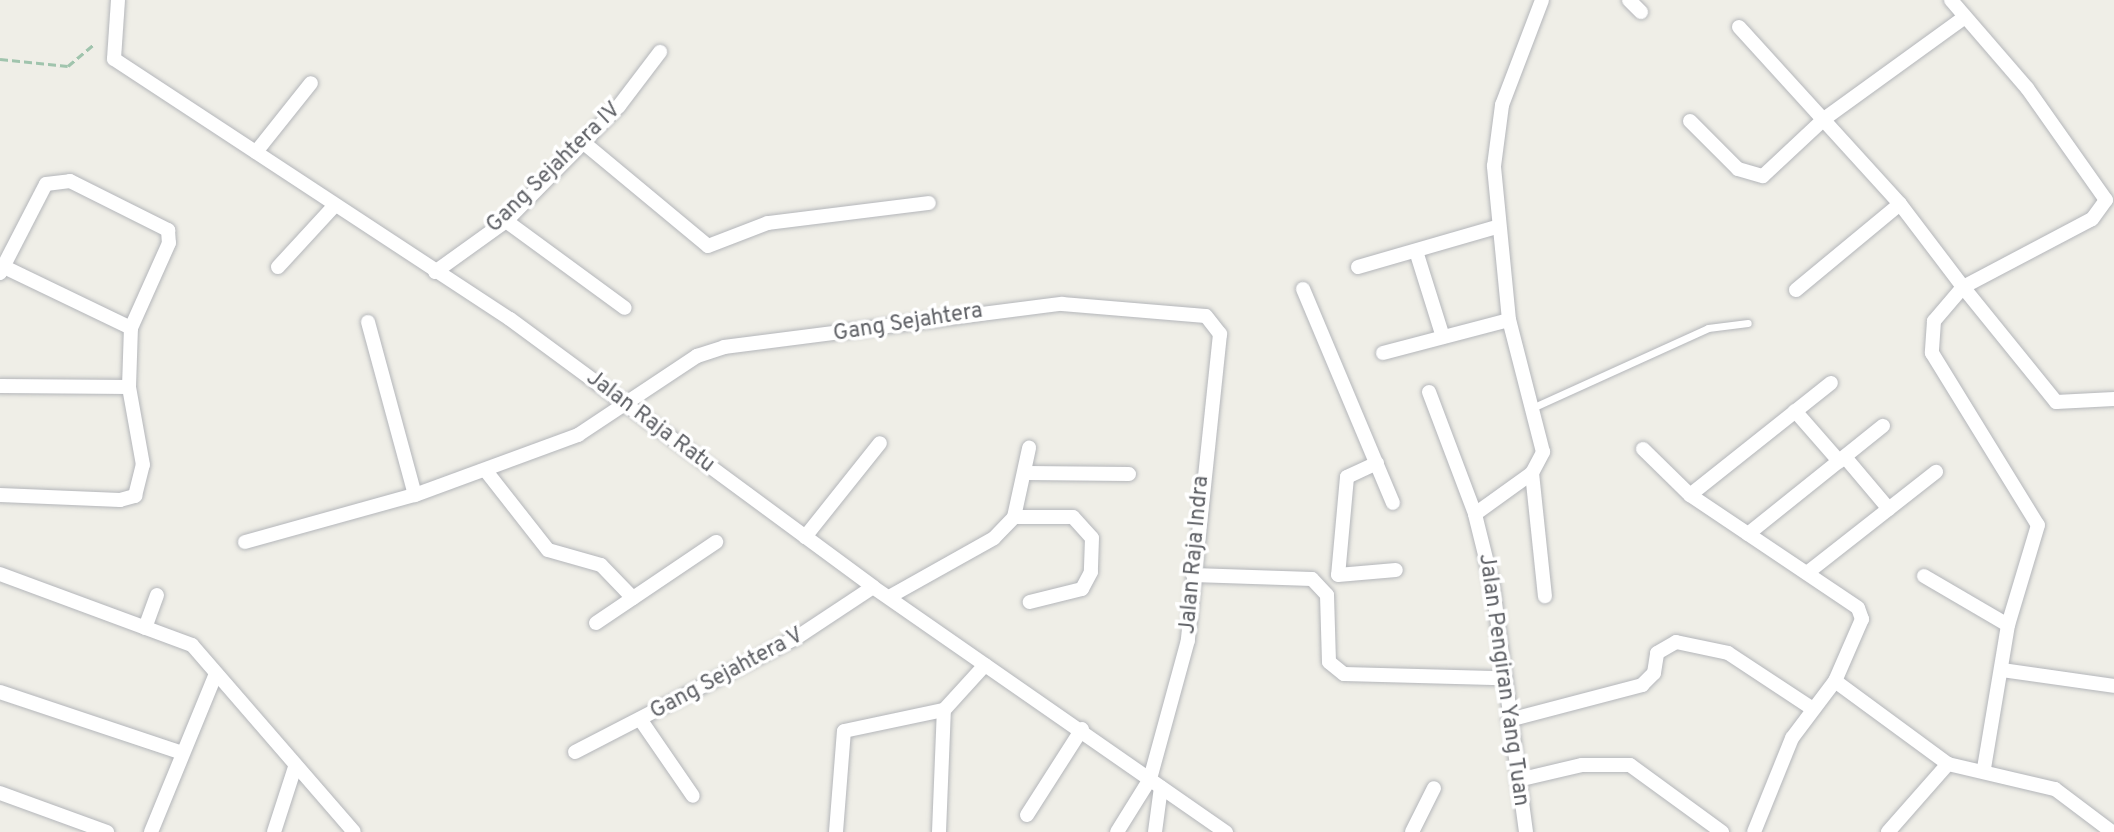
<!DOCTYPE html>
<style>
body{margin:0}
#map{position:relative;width:2114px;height:832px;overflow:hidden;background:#efeee7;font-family:Overpass,sans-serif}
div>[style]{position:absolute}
.path>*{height:3px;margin-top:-1.5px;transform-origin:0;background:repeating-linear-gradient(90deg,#a0c4ad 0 8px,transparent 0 12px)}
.roads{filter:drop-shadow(0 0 2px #b4b6ba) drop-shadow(0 0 2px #b4b6ba)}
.service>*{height:7px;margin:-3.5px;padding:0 3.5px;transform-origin:3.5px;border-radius:3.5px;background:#fff}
.minor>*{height:14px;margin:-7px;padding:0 7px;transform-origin:7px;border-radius:7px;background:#fff}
span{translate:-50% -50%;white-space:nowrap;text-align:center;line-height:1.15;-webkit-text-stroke:7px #fff;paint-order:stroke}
.street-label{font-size:22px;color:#5f6166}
</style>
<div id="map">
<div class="path">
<div style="left:0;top:59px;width:68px;rotate:5.9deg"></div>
<div style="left:68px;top:66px;width:35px;rotate:-40deg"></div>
</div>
<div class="roads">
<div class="service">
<div style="left:1532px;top:408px;width:193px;rotate:-24.4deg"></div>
<div style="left:1708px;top:328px;width:40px;rotate:-7.1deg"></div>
</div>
<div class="minor">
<div style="left:118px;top:0;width:59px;rotate:93.9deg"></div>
<div style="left:114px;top:59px;width:474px;rotate:33.3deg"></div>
<div style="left:510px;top:319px;width:451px;rotate:36.4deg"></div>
<div style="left:873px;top:587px;width:430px;rotate:34.8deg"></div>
<div style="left:1629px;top:0;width:17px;rotate:45deg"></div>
<div style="left:1951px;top:0;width:116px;rotate:49.2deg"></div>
<div style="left:2027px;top:88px;width:137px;rotate:54.8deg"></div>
<div style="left:2106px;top:200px;width:24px;rotate:126deg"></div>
<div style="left:2092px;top:219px;width:146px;rotate:152.2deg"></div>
<div style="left:1963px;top:287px;width:148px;rotate:51deg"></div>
<div style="left:2056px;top:402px;width:58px;rotate:-3deg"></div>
<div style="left:1739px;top:27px;width:239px;rotate:47.7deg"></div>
<div style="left:1900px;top:204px;width:104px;rotate:52.8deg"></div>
<div style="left:1963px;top:287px;width:45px;rotate:130.5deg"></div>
<div style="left:1934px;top:321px;width:32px;rotate:94deg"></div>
<div style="left:1932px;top:353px;width:202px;rotate:58.4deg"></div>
<div style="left:2038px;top:525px;width:104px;rotate:106.7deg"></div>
<div style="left:2008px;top:625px;width:146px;rotate:99.5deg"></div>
<div style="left:1690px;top:121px;width:68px;rotate:45deg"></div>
<div style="left:1738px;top:169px;width:26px;rotate:16deg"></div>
<div style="left:1763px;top:176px;width:83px;rotate:-43.1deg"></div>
<div style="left:1824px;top:119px;width:174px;rotate:-35.9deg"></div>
<div style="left:584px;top:143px;width:161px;rotate:39.7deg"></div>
<div style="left:708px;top:246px;width:64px;rotate:-21deg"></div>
<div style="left:768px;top:223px;width:162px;rotate:-7.1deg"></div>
<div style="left:256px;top:152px;width:88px;rotate:-51.4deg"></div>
<div style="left:506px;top:221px;width:147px;rotate:36.2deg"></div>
<div style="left:1416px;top:251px;width:90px;rotate:72.6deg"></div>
<div style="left:278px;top:267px;width:84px;rotate:-47.4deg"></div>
<div style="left:1358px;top:267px;width:145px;rotate:-16.1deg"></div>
<div style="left:435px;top:272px;width:87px;rotate:-35.7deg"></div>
<div style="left:506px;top:221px;width:161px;rotate:-45.5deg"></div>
<div style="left:619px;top:106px;width:68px;rotate:-52.8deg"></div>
<div style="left:0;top:273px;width:100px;rotate:-62.7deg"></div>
<div style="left:46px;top:184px;width:24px;rotate:-7deg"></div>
<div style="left:70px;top:181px;width:110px;rotate:26.6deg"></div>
<div style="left:168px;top:230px;width:13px;rotate:86deg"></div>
<div style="left:169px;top:243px;width:93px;rotate:114.1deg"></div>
<div style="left:1303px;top:289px;width:232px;rotate:67.2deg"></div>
<div style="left:1796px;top:290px;width:135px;rotate:-39.6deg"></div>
<div style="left:368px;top:322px;width:179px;rotate:74.8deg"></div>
<div style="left:1383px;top:353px;width:130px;rotate:-14.7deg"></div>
<div style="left:0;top:386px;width:129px;rotate:0.4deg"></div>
<div style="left:1429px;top:392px;width:130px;rotate:69.3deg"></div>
<div style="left:1795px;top:411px;width:67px;rotate:48.7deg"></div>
<div style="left:1643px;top:449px;width:66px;rotate:44.4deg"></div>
<div style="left:1690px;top:495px;width:202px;rotate:33.9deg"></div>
<div style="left:1858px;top:608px;width:12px;rotate:70deg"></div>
<div style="left:1862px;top:619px;width:68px;rotate:113.5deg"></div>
<div style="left:1835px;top:681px;width:71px;rotate:127deg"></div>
<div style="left:1792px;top:738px;width:101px;rotate:112deg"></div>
<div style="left:1845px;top:457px;width:68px;rotate:49.8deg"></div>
<div style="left:1377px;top:463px;width:33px;rotate:155deg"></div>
<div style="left:1347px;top:477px;width:98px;rotate:95.2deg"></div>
<div style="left:1338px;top:575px;width:58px;rotate:-4.9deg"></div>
<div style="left:486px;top:471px;width:100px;rotate:51.9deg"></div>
<div style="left:548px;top:550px;width:55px;rotate:15.8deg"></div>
<div style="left:601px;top:565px;width:46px;rotate:45.9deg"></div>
<div style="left:1027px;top:473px;width:102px;rotate:0.6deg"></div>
<div style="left:1532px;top:473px;width:124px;rotate:84deg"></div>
<div style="left:0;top:495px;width:120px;rotate:2.4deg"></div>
<div style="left:120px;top:500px;width:16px;rotate:-15deg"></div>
<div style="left:135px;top:496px;width:32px;rotate:-76deg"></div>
<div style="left:143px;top:465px;width:79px;rotate:-100.2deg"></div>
<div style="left:129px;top:387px;width:59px;rotate:-88.1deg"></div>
<div style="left:131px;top:328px;width:141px;rotate:-154.3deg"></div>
<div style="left:1690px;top:495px;width:180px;rotate:-38.5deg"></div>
<div style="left:1014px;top:517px;width:59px"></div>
<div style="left:1073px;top:517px;width:28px;rotate:48deg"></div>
<div style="left:1092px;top:538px;width:34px;rotate:92deg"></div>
<div style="left:1091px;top:572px;width:19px;rotate:118deg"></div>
<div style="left:1082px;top:589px;width:54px;rotate:166deg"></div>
<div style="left:1748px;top:534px;width:173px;rotate:-38.7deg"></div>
<div style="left:805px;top:537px;width:120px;rotate:-51.4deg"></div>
<div style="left:245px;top:542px;width:176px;rotate:-15.5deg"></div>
<div style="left:415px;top:495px;width:174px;rotate:-20.2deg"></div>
<div style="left:578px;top:435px;width:143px;rotate:-33.6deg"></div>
<div style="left:697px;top:356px;width:28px;rotate:-18deg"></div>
<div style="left:724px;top:347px;width:341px;rotate:-7.3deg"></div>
<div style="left:1062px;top:304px;width:144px;rotate:4.8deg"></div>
<div style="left:1206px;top:316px;width:23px;rotate:52deg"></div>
<div style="left:1220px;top:334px;width:308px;rotate:96deg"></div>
<div style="left:1188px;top:640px;width:144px;rotate:105.3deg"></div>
<div style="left:1150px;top:779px;width:62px;rotate:121.9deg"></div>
<div style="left:1807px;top:573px;width:164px;rotate:-38.1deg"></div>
<div style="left:0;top:574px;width:205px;rotate:20.3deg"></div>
<div style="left:192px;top:645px;width:247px;rotate:49.1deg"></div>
<div style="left:1193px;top:575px;width:119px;rotate:1.9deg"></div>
<div style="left:1312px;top:579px;width:22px;rotate:47deg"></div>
<div style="left:1327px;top:595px;width:67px;rotate:88.3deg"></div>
<div style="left:1329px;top:662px;width:19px;rotate:39deg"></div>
<div style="left:1344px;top:674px;width:158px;rotate:1.5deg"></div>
<div style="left:1924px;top:576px;width:97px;rotate:30.3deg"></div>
<div style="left:889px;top:597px;width:120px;rotate:-29.3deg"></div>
<div style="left:994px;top:538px;width:29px;rotate:-46deg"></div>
<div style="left:1014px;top:517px;width:71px;rotate:-77.7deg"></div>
<div style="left:596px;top:623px;width:145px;rotate:-34deg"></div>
<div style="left:145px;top:628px;width:35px;rotate:-70deg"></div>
<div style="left:2002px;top:670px;width:113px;rotate:8.1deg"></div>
<div style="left:1835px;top:681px;width:140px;rotate:36.3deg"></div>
<div style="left:1948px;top:764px;width:110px;rotate:13.2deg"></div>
<div style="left:2055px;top:789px;width:71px;rotate:37deg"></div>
<div style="left:0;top:692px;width:192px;rotate:18.5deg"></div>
<div style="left:640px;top:719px;width:93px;rotate:55.5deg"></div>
<div style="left:1509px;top:720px;width:138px;rotate:-14.7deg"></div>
<div style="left:1642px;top:685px;width:17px;rotate:-45deg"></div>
<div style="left:1654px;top:673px;width:20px;rotate:-81deg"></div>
<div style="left:1657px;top:653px;width:22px;rotate:-30deg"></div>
<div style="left:1676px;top:642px;width:53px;rotate:11.9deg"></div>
<div style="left:1728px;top:653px;width:102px;rotate:33.4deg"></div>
<div style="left:575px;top:752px;width:249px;rotate:-27.3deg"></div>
<div style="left:796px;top:638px;width:92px;rotate:-33.5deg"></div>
<div style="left:1518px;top:780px;width:66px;rotate:-13.2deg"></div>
<div style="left:1582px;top:765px;width:48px"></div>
<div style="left:1630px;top:765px;width:114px;rotate:36.1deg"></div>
<div style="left:0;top:793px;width:114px;rotate:20deg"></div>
<div style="left:1027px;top:815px;width:102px;rotate:-57.4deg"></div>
<div style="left:151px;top:832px;width:169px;rotate:-67.7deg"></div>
<div style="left:274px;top:832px;width:68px;rotate:-72.1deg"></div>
<div style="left:836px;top:832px;width:101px;rotate:-85.5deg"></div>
<div style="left:844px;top:731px;width:102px;rotate:-11.9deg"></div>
<div style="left:944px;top:710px;width:61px;rotate:-47.7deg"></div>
<div style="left:939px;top:832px;width:122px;rotate:-87.7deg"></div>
<div style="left:1155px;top:832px;width:45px;rotate:-82.4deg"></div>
<div style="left:1412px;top:832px;width:49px;rotate:-63.4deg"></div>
<div style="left:1526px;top:832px;width:247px;rotate:-97.7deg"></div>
<div style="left:1493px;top:587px;width:75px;rotate:-103.9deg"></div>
<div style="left:1475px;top:514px;width:70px;rotate:-35.7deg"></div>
<div style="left:1532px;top:473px;width:24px;rotate:-62deg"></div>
<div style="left:1543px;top:452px;width:136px;rotate:-104.4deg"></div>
<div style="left:1509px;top:320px;width:155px;rotate:-95.6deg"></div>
<div style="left:1494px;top:166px;width:62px;rotate:-82.5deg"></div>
<div style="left:1502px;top:105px;width:112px;rotate:-69.1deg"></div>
<div style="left:1888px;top:832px;width:91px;rotate:-48.6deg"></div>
</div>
</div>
<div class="street-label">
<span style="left:554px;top:168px;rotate:-44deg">Gang Sejahtera IV</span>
<span style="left:908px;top:323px;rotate:-9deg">Gang Sejahtera</span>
<span style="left:650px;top:422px;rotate:37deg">Jalan Raja Ratu</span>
<span style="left:1195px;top:555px;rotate:-85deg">Jalan Raja Indra</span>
<span style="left:727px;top:674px;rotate:-28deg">Gang Sejahtera V</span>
<span style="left:1503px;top:680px;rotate:82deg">Jalan Pengiran Yang Tuan</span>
</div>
</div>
